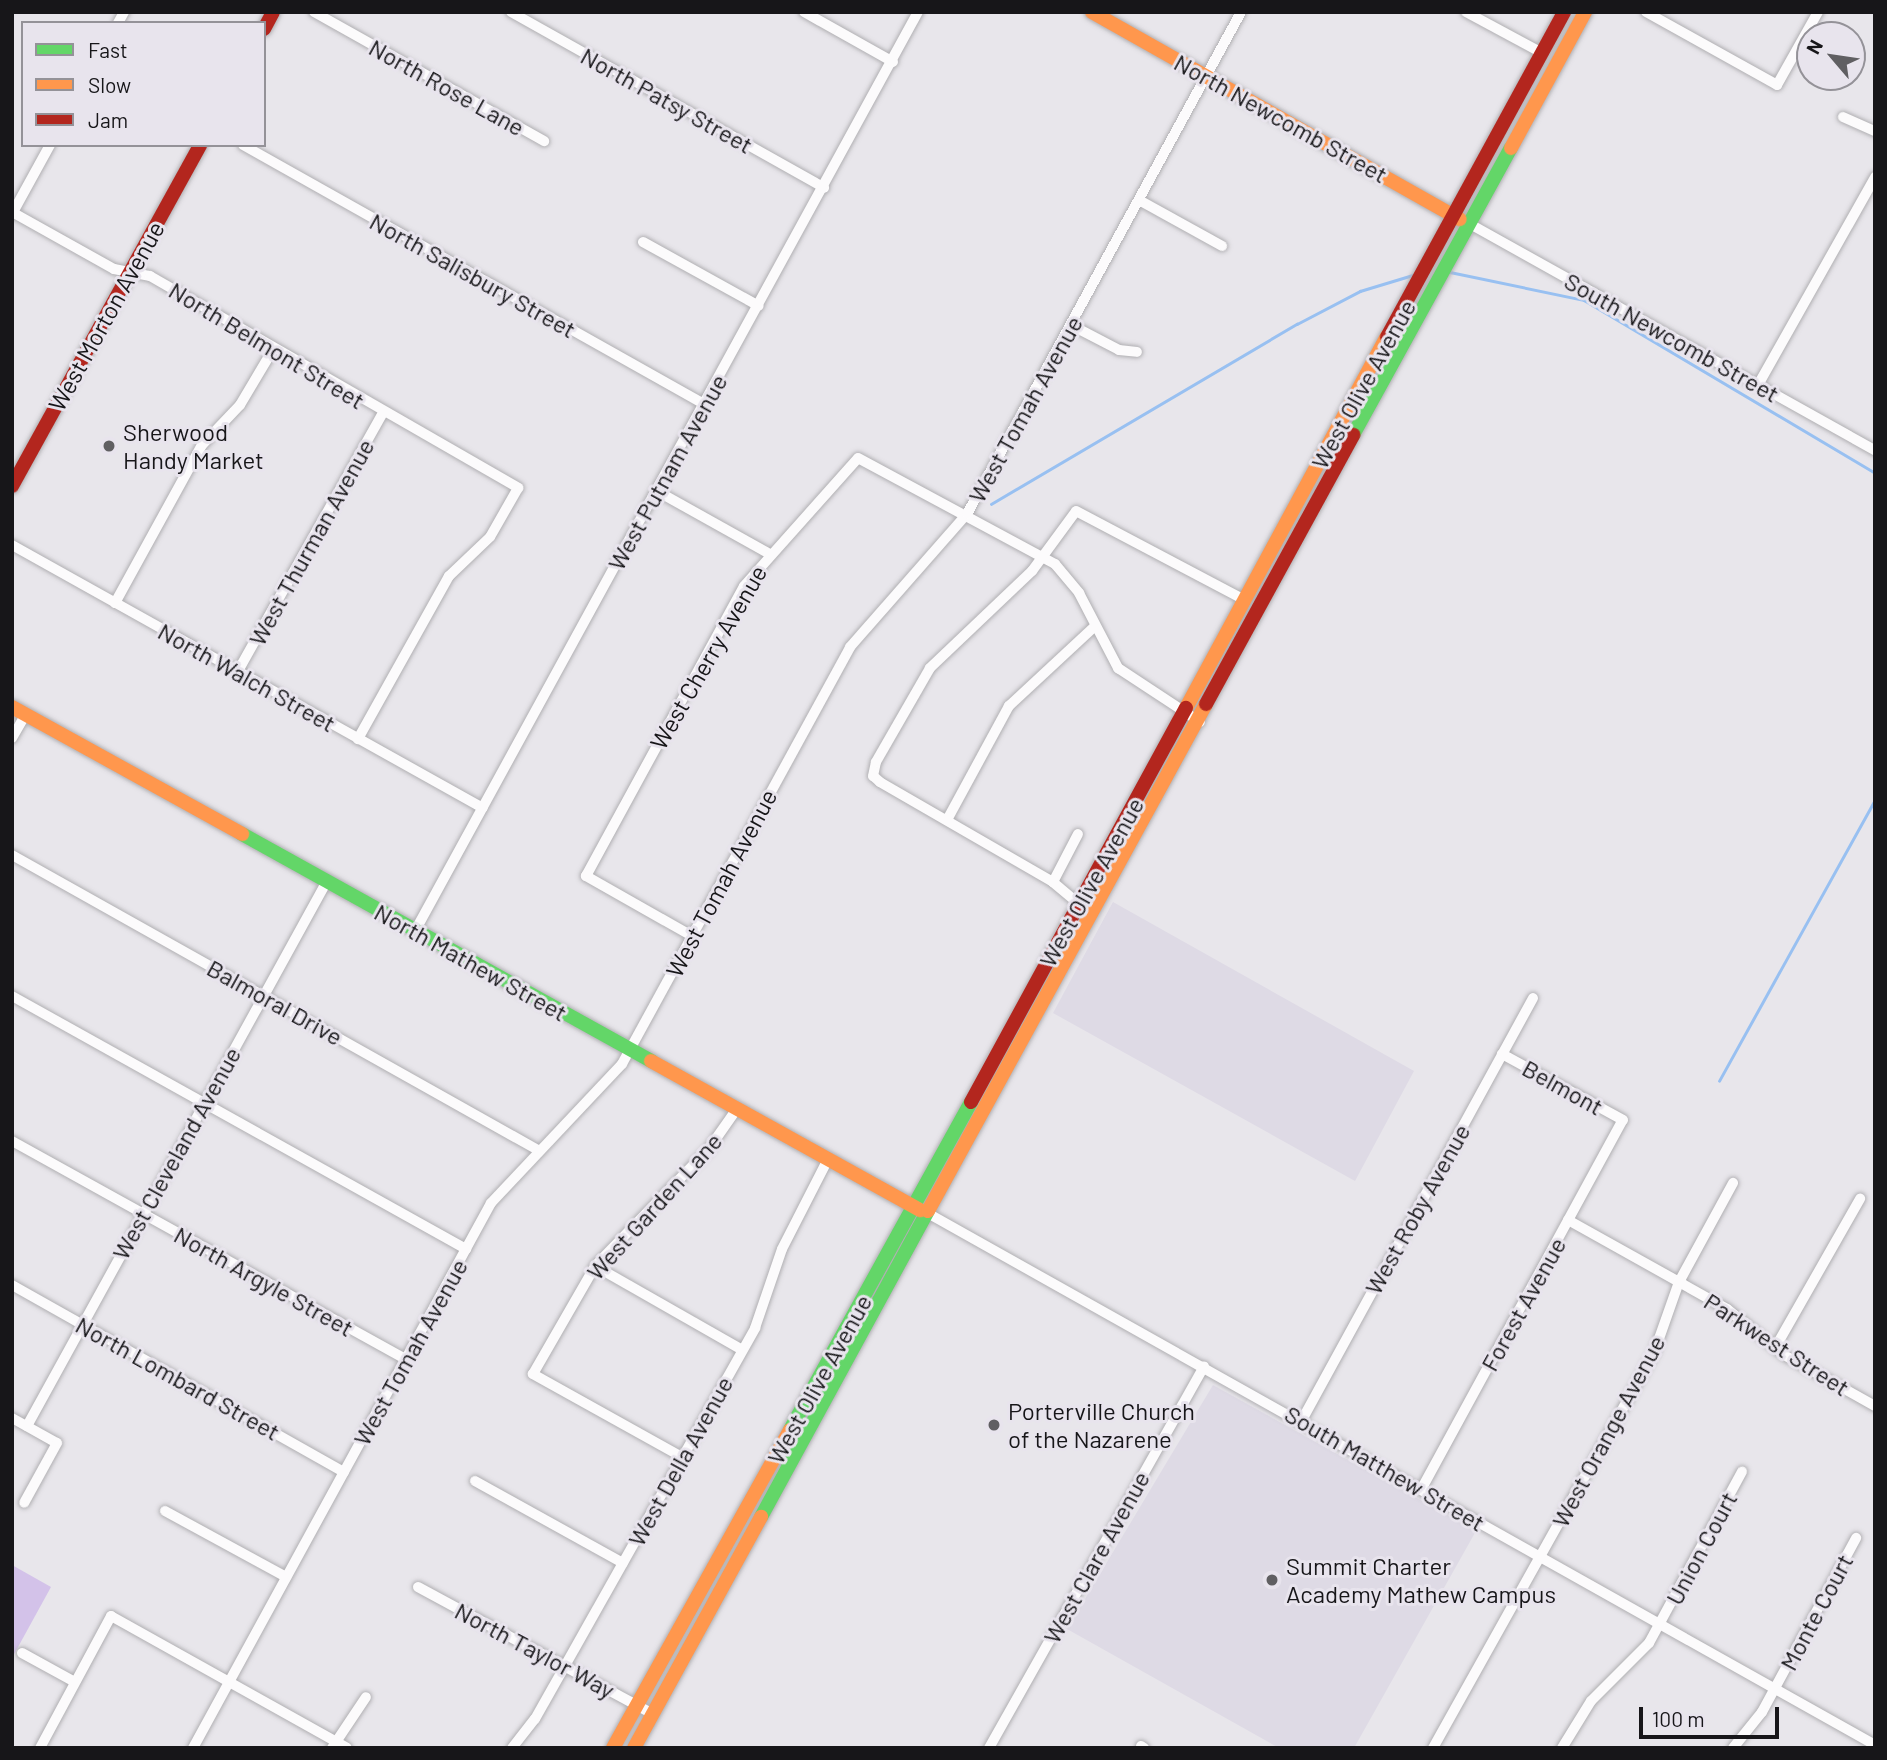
<!DOCTYPE html>
<style>
body{margin:0}
#map{position:relative;width:1887px;height:1760px;overflow:hidden;background:#e8e6eb;font-family:Barlow,sans-serif}
div>[style]{position:absolute}
.built>*{inset:0;background:#dedae5}
.green>*{inset:0;background:#d3c2e9}
.stream>*{height:2.5px;margin:-1.25px;padding:0 1.25px;transform-origin:1.25px;border-radius:1.25px;background:#98c0f1}
.roads{filter:drop-shadow(0 0 2px #b0afb2) drop-shadow(0 0 2px #b0afb2)}
.street>*{height:10px;margin:-5px;padding:0 5px;transform-origin:5px;border-radius:5px;background:#fcfbfc}
.fast>*{height:14px;margin:-7px;padding:0 7px;transform-origin:7px;border-radius:7px;background:#63d668}
.slow>*{height:14px;margin:-7px;padding:0 7px;transform-origin:7px;border-radius:7px;background:#ff974d}
.jam>*{height:14px;margin:-7px;padding:0 7px;transform-origin:7px;border-radius:7px;background:#b3261e}
.dots>*{width:19px;height:19px;translate:-50% -50%;box-sizing:border-box;border:4px solid #e8e4ed;border-radius:50%}
span{translate:-50% -50%;white-space:nowrap;text-align:center;line-height:1.15;-webkit-text-stroke:6px #e8e4ed;paint-order:stroke}
.street-label{font-size:24px;color:#171619}
.poi-label{font-size:24px;color:#171619}
.left{translate:0 -50%;text-align:left}
.frame{position:absolute;inset:0;border:14px solid #171619;pointer-events:none}
.legend{position:absolute;left:21px;top:21px;width:245px;height:126px;box-sizing:border-box;background:#e8e4ed;border:2px solid #949298;margin:0;padding:9px 12px;list-style:none;font-size:21px;color:#171619}
.legend li{display:flex;align-items:center;gap:14px;height:35px}
.legend b{width:35px;border:2px solid #949298}
.north{position:absolute;left:1796px;top:21px;width:70px;height:70px;box-sizing:border-box;background:#e8e4ed;border:2px solid #949298;border-radius:50%;rotate:299deg;font-size:19px;font-weight:700;line-height:28px;text-align:center;color:#171619}
.north::after{content:'';display:block;margin:auto;width:24px;height:32px;background:#605f62;clip-path:polygon(50% 0,100% 100%,50% 72%,0 100%)}
.scale{position:absolute;left:1639px;top:1707px;width:140px;height:32px;box-sizing:border-box;border:4px solid #171619;border-top:0;padding-left:9px;font-size:21px;line-height:24px;white-space:nowrap;color:#171619;-webkit-text-stroke:5px #e8e4ed;paint-order:stroke}
</style>
<div id="map">
<div class="built">
<div style="clip-path:polygon(1113px 902px,1414px 1071px,1355px 1181px,1053px 1013px)"></div>
<div style="clip-path:polygon(1213px 1385px,1476px 1531px,1354px 1748px,1279px 1748px,1067px 1629px)"></div>
</div>
<div class="green">
<div style="clip-path:polygon(12px 1565px,51px 1587px,12px 1658px)"></div>
</div>
<div class="stream">
<div style="left:1450px;top:272px;width:137px;rotate:11.8deg"></div>
<div style="left:1584px;top:300px;width:339px;rotate:30.7deg"></div>
<div style="left:991px;top:504px;width:355px;rotate:-30.5deg"></div>
<div style="left:1297px;top:324px;width:71px;rotate:-27.6deg"></div>
<div style="left:1360px;top:291px;width:59px;rotate:-16.9deg"></div>
<div style="left:1719px;top:1081px;width:321px;rotate:-61deg"></div>
</div>
<div class="roads">
<div class="street">
<div style="left:314px;top:12px;width:264px;rotate:29.3deg"></div>
<div style="left:511px;top:12px;width:359px;rotate:29.3deg"></div>
<div style="left:804px;top:12px;width:102px;rotate:29.3deg"></div>
<div style="left:1466px;top:12px;width:86px;rotate:28.3deg"></div>
<div style="left:1646px;top:12px;width:150px;rotate:29.1deg"></div>
<div style="left:1777px;top:85px;width:84px;rotate:-60.7deg"></div>
<div style="left:118px;top:23px;width:13px;rotate:-61deg"></div>
<div style="left:1843px;top:117px;width:35px;rotate:24deg"></div>
<div style="left:243px;top:145px;width:529px;rotate:29.33deg"></div>
<div style="left:1139px;top:200px;width:95px;rotate:29deg"></div>
<div style="left:12px;top:212px;width:117px;rotate:29.2deg"></div>
<div style="left:114px;top:269px;width:37px;rotate:11deg"></div>
<div style="left:150px;top:276px;width:425px;rotate:29.9deg"></div>
<div style="left:518px;top:488px;width:56px;rotate:119.7deg"></div>
<div style="left:490px;top:537px;width:57px;rotate:136.4deg"></div>
<div style="left:449px;top:576px;width:187px;rotate:119.2deg"></div>
<div style="left:12px;top:214px;width:79px;rotate:-61.2deg"></div>
<div style="left:1470px;top:224px;width:464px;rotate:29.2deg"></div>
<div style="left:643px;top:242px;width:132px;rotate:28.9deg"></div>
<div style="left:1071px;top:325px;width:54px;rotate:27.5deg"></div>
<div style="left:1119px;top:350px;width:18px;rotate:6deg"></div>
<div style="left:1758px;top:385px;width:239px;rotate:-60.6deg"></div>
<div style="left:657px;top:491px;width:127px;rotate:29.2deg"></div>
<div style="left:12px;top:545px;width:539px;rotate:29.18deg"></div>
<div style="left:115px;top:603px;width:180px;rotate:-61.2deg"></div>
<div style="left:202px;top:445px;width:55px;rotate:-46.5deg"></div>
<div style="left:240px;top:405px;width:63px;rotate:-59.3deg"></div>
<div style="left:238px;top:671px;width:296px;rotate:-60.7deg"></div>
<div style="left:12px;top:738px;width:28px;rotate:-60deg"></div>
<div style="left:947px;top:820px;width:130px;rotate:-61.5deg"></div>
<div style="left:1009px;top:706px;width:116px;rotate:-42.9deg"></div>
<div style="left:12px;top:855px;width:603px;rotate:29.29deg"></div>
<div style="left:1053px;top:882px;width:54px;rotate:-62.5deg"></div>
<div style="left:1079px;top:904px;width:34px;rotate:-140deg"></div>
<div style="left:1053px;top:882px;width:200px;rotate:-150deg"></div>
<div style="left:880px;top:782px;width:9px;rotate:-139deg"></div>
<div style="left:873px;top:776px;width:14px;rotate:-78deg"></div>
<div style="left:876px;top:762px;width:108px;rotate:-60.1deg"></div>
<div style="left:930px;top:668px;width:141px;rotate:-43.6deg"></div>
<div style="left:1032px;top:571px;width:74px;rotate:-53.7deg"></div>
<div style="left:1076px;top:511px;width:191px;rotate:27.8deg"></div>
<div style="left:415px;top:931px;width:1048px;rotate:-61.31deg"></div>
<div style="left:692px;top:936px;width:122px;rotate:-150.5deg"></div>
<div style="left:586px;top:876px;width:330px;rotate:-61.4deg"></div>
<div style="left:744px;top:586px;width:171px;rotate:-48.3deg"></div>
<div style="left:858px;top:458px;width:224px;rotate:28.3deg"></div>
<div style="left:1055px;top:564px;width:38px;rotate:50deg"></div>
<div style="left:1079px;top:593px;width:85px;rotate:62.5deg"></div>
<div style="left:1118px;top:668px;width:98px;rotate:33.4deg"></div>
<div style="left:12px;top:996px;width:520px;rotate:29.13deg"></div>
<div style="left:12px;top:1141px;width:449px;rotate:29deg"></div>
<div style="left:931px;top:1215px;width:1083px;rotate:29.31deg"></div>
<div style="left:1568px;top:1220px;width:182px;rotate:29.2deg"></div>
<div style="left:1727px;top:1309px;width:73px;rotate:38.9deg"></div>
<div style="left:1784px;top:1355px;width:104px;rotate:29.3deg"></div>
<div style="left:595px;top:1266px;width:169px;rotate:29.7deg"></div>
<div style="left:12px;top:1285px;width:381px;rotate:29.4deg"></div>
<div style="left:1775px;top:1348px;width:172px;rotate:-60.3deg"></div>
<div style="left:12px;top:1418px;width:51px;rotate:29.1deg"></div>
<div style="left:57px;top:1443px;width:68px;rotate:118.8deg"></div>
<div style="left:1302px;top:1420px;width:481px;rotate:-61.3deg"></div>
<div style="left:27px;top:1426px;width:622px;rotate:-61.17deg"></div>
<div style="left:682px;top:1457px;width:171px;rotate:-150.9deg"></div>
<div style="left:533px;top:1374px;width:125px;rotate:-60.1deg"></div>
<div style="left:595px;top:1266px;width:162px;rotate:-45.8deg"></div>
<div style="left:708px;top:1150px;width:45px;rotate:-54.9deg"></div>
<div style="left:475px;top:1481px;width:169px;rotate:29deg"></div>
<div style="left:1422px;top:1488px;width:419px;rotate:-61.4deg"></div>
<div style="left:1623px;top:1120px;width:138px;rotate:-151.4deg"></div>
<div style="left:165px;top:1511px;width:138px;rotate:28.6deg"></div>
<div style="left:418px;top:1587px;width:267px;rotate:28.4deg"></div>
<div style="left:22px;top:1653px;width:60px;rotate:28.7deg"></div>
<div style="left:1141px;top:1746px;width:4px;rotate:34deg"></div>
<div style="left:40px;top:1748px;width:150px;rotate:-61.7deg"></div>
<div style="left:111px;top:1616px;width:270px;rotate:29.2deg"></div>
<div style="left:193px;top:1748px;width:621px;rotate:-61.33deg"></div>
<div style="left:491px;top:1203px;width:191px;rotate:-46.7deg"></div>
<div style="left:622px;top:1064px;width:475px;rotate:-61.3deg"></div>
<div style="left:850px;top:647px;width:177px;rotate:-48.7deg"></div>
<div style="left:967px;top:514px;width:572px;rotate:-61.37deg"></div>
<div style="left:332px;top:1748px;width:61px;rotate:-56.3deg"></div>
<div style="left:512px;top:1748px;width:37px;rotate:-52deg"></div>
<div style="left:535px;top:1719px;width:449px;rotate:-60.6deg"></div>
<div style="left:755px;top:1328px;width:83px;rotate:-71.1deg"></div>
<div style="left:782px;top:1249px;width:97px;rotate:-62.9deg"></div>
<div style="left:989px;top:1748px;width:438px;rotate:-60.6deg"></div>
<div style="left:1433px;top:1748px;width:456px;rotate:-60.8deg"></div>
<div style="left:1655px;top:1350px;width:72px;rotate:-70.6deg"></div>
<div style="left:1679px;top:1282px;width:113px;rotate:-61.4deg"></div>
<div style="left:1562px;top:1748px;width:55px;rotate:-58.3deg"></div>
<div style="left:1591px;top:1701px;width:82px;rotate:-45deg"></div>
<div style="left:1649px;top:1643px;width:195px;rotate:-61.5deg"></div>
<div style="left:1733px;top:1748px;width:46px;rotate:-51.1deg"></div>
<div style="left:1762px;top:1712px;width:198px;rotate:-61.6deg"></div>
</div>
<div class="fast">
<div style="left:1353px;top:435px;width:328px;rotate:-61.2deg"></div>
<div style="left:242px;top:834px;width:468px;rotate:29deg"></div>
<div style="left:790px;top:1430px;width:375px;rotate:-61.1deg"></div>
<div style="left:761px;top:1517px;width:349px;rotate:-61.4deg"></div>
</div>
<div class="slow">
<div style="left:1092px;top:12px;width:422px;rotate:29.4deg"></div>
<div style="left:1511px;top:148px;width:155px;rotate:-61.4deg"></div>
<div style="left:12px;top:707px;width:263px;rotate:28.9deg"></div>
<div style="left:1186px;top:708px;width:422px;rotate:-61.6deg"></div>
<div style="left:651px;top:1061px;width:308px;rotate:29deg"></div>
<div style="left:928px;top:1211px;width:578px;rotate:-61.26deg"></div>
<div style="left:613px;top:1748px;width:364px;rotate:-60.9deg"></div>
<div style="left:634px;top:1748px;width:264px;rotate:-61.2deg"></div>
</div>
<div class="jam">
<div style="left:264px;top:29px;width:19px;rotate:-62deg"></div>
<div style="left:1387px;top:337px;width:370px;rotate:-61.4deg"></div>
<div style="left:12px;top:486px;width:389px;rotate:-61.1deg"></div>
<div style="left:1206px;top:704px;width:307px;rotate:-61.3deg"></div>
<div style="left:971px;top:1102px;width:449px;rotate:-61.4deg"></div>
</div>
</div>
<div class="dots">
<div style="left:109px;top:446px;background:#605f62"></div>
<div style="left:994px;top:1425px;background:#605f62"></div>
<div style="left:1272px;top:1580px;background:#605f62"></div>
</div>
<div class="street-label">
<span style="left:447px;top:87px;rotate:29deg">North Rose Lane</span>
<span style="left:667px;top:100px;rotate:29deg">North Patsy Street</span>
<span style="left:1281px;top:118px;rotate:29deg">North Newcomb Street</span>
<span style="left:473px;top:275px;rotate:29deg">North Salisbury Street</span>
<span style="left:106px;top:316px;rotate:-61deg">West Morton Avenue</span>
<span style="left:1672px;top:337px;rotate:29deg">South Newcomb Street</span>
<span style="left:267px;top:345px;rotate:31deg">North Belmont Street</span>
<span style="left:1363px;top:384px;rotate:-61deg">West Olive Avenue</span>
<span style="left:1025px;top:409px;rotate:-61deg">West Tomah Avenue</span>
<span style="left:667px;top:472px;rotate:-61deg">West Putnam Avenue</span>
<span style="left:311px;top:542px;rotate:-61deg">West Thurman Avenue</span>
<span style="left:708px;top:657px;rotate:-60deg">West Cherry Avenue</span>
<span style="left:247px;top:677px;rotate:29deg">North Walch Street</span>
<span style="left:1091px;top:882px;rotate:-61deg">West Olive Avenue</span>
<span style="left:721px;top:883px;rotate:-62deg">West Tomah Avenue</span>
<span style="left:471px;top:962px;rotate:29deg">North Mathew Street</span>
<span style="left:275px;top:1002px;rotate:29deg">Balmoral Drive</span>
<span style="left:1563px;top:1087px;rotate:29deg">Belmont</span>
<span style="left:176px;top:1153px;rotate:-61deg">West Cleveland Avenue</span>
<span style="left:654px;top:1206px;rotate:-48deg">West Garden Lane</span>
<span style="left:1417px;top:1209px;rotate:-61deg">West Roby Avenue</span>
<span style="left:264px;top:1281px;rotate:29deg">North Argyle Street</span>
<span style="left:1523px;top:1304px;rotate:-61deg">Forest Avenue</span>
<span style="left:1777px;top:1344px;rotate:33deg">Parkwest Street</span>
<span style="left:410px;top:1352px;rotate:-61deg">West Tomah Avenue</span>
<span style="left:178px;top:1378px;rotate:29deg">North Lombard Street</span>
<span style="left:819px;top:1379px;rotate:-61deg">West Olive Avenue</span>
<span style="left:1608px;top:1431px;rotate:-62deg">West Orange Avenue</span>
<span style="left:680px;top:1461px;rotate:-61deg">West Della Avenue</span>
<span style="left:1385px;top:1468px;rotate:30deg">South Matthew Street</span>
<span style="left:1701px;top:1548px;rotate:-62deg">Union Court</span>
<span style="left:1096px;top:1557px;rotate:-61deg">West Clare Avenue</span>
<span style="left:1816px;top:1612px;rotate:-62deg">Monte Court</span>
<span style="left:535px;top:1650px;rotate:28deg">North Taylor Way</span>
</div>
<div class="poi-label">
<span class="left" style="left:123px;top:446px">Sherwood<br>Handy Market</span>
<span class="left" style="left:1008px;top:1425px">Porterville Church<br>of the Nazarene</span>
<span class="left" style="left:1286px;top:1580px">Summit Charter<br>Academy Mathew Campus</span>
</div>
<div class="frame"></div>
<ul class="legend">
<li><b style="height:9px;background:#63d668"></b>Fast</li>
<li><b style="height:9px;background:#ff974d"></b>Slow</li>
<li><b style="height:9px;background:#b3261e"></b>Jam</li>
</ul>
<div class="north">N</div>
<div class="scale">100 m</div>
</div>
